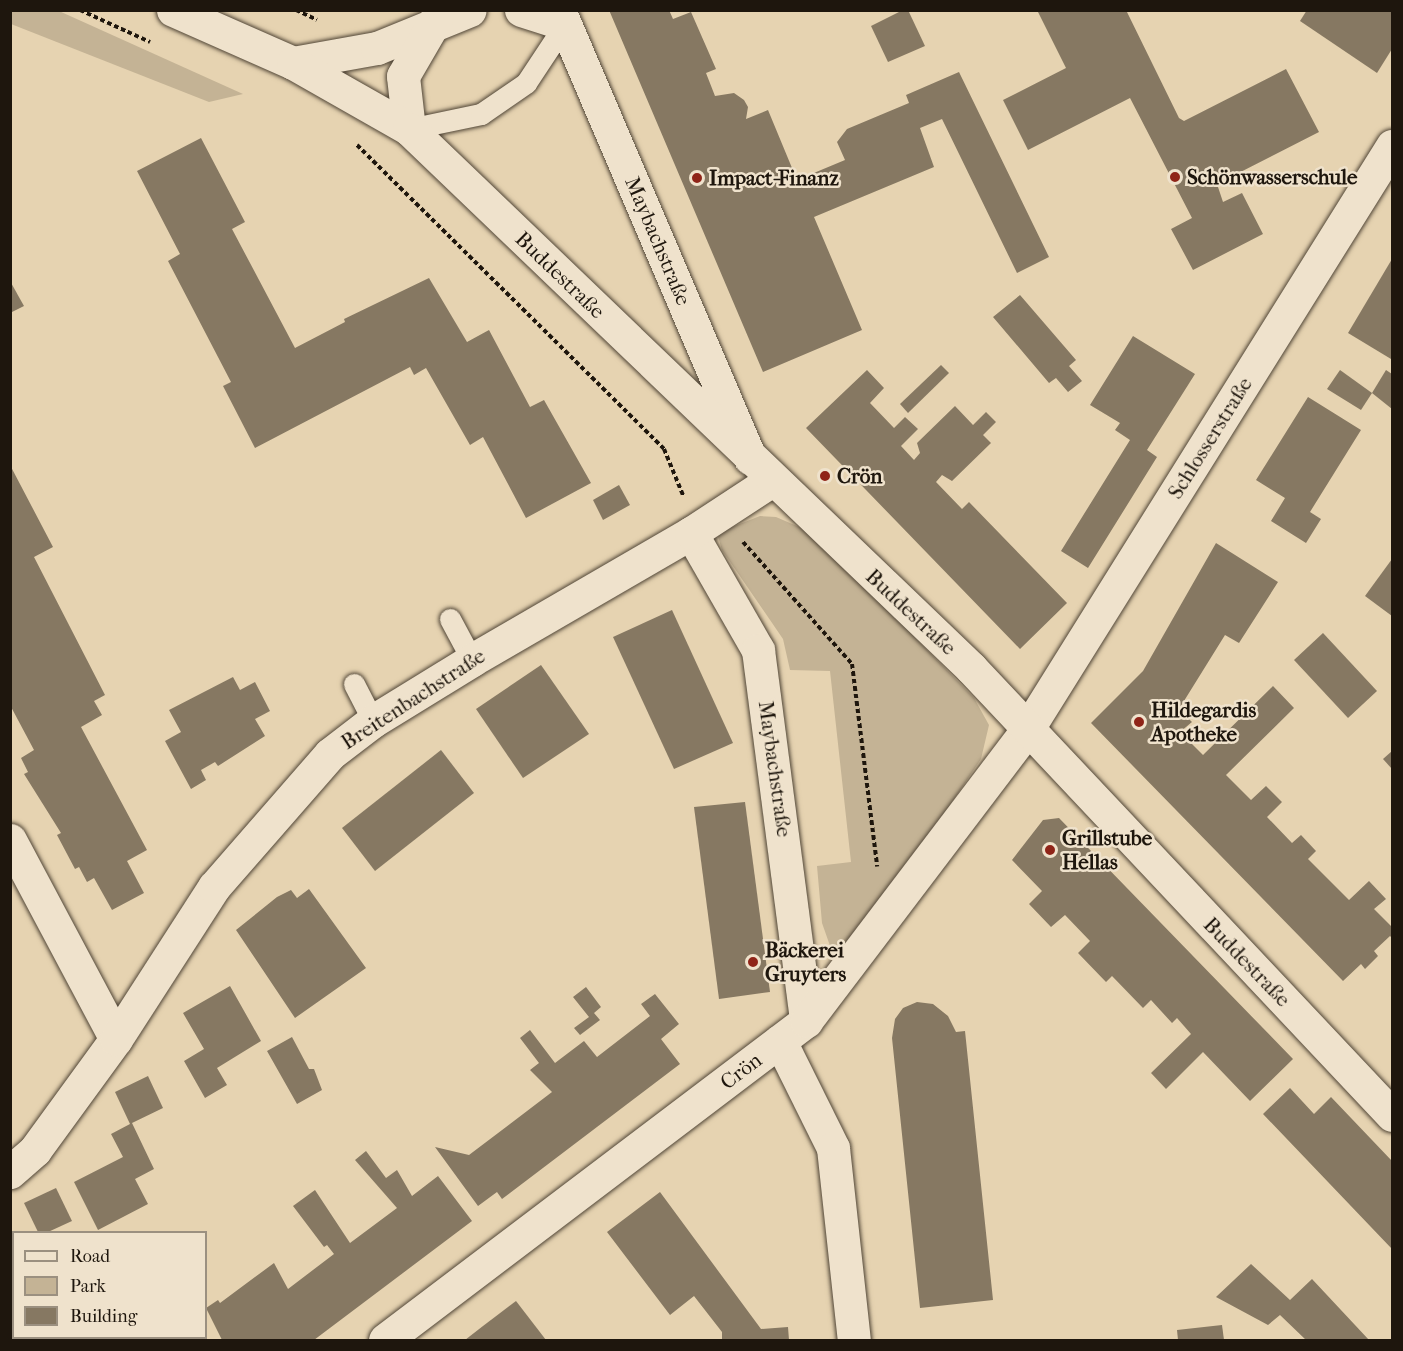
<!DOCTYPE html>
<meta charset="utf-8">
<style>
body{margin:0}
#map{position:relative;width:1403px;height:1351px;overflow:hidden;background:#e6d3b1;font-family:"IM FELL French Canon",serif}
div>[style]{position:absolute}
.green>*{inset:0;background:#c4b395}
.building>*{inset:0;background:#867862}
.path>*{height:4px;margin-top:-2px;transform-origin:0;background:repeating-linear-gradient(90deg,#1e160d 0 4.5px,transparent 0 7.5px)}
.roads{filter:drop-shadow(0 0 2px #504536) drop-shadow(0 0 2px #504536)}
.service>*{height:21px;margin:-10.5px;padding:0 10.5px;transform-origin:10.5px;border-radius:10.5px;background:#efe2cc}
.minor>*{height:33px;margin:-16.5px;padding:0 16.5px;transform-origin:16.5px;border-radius:16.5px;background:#efe2cc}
.secondary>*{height:33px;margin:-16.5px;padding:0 16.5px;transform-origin:16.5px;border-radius:16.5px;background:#efe2cc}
.dots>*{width:16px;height:16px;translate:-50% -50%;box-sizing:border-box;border:3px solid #efe2cc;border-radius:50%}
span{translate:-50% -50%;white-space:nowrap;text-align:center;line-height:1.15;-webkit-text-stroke:5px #efe2cc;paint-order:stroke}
.poi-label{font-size:21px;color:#1e160d;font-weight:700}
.left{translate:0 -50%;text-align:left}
.street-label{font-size:21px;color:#1e160d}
.frame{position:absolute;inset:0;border:12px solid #1e160d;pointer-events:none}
.legend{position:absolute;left:12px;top:1231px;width:195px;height:108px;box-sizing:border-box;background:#efe2cc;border:2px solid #9b9080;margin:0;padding:8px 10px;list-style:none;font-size:18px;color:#1e160d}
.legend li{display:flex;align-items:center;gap:12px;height:30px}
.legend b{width:30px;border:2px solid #9b9080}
</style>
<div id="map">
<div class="green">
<div style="clip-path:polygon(10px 11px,59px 11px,243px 94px,209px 102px,11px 24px)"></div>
<div style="clip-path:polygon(760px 516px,776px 517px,813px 533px,974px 698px,989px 725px,981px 759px,884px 903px,835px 960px,822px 923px,817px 866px,851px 862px,830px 671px,790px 670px,783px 639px,722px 550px,717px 533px)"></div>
</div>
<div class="building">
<div style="clip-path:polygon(609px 10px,669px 10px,673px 19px,691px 12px,716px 69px,706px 73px,715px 96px,734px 93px,744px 100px,748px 107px,746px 119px,768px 110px,797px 180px,845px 160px,837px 142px,847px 129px,909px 103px,906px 95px,959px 72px,1049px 257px,1017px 273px,942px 119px,920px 128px,934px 167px,814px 217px,862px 330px,763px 372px)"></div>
<div style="clip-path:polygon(903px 10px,908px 10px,925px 46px,888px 62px,871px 26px)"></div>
<div style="clip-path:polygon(1037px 10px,1126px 10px,1179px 118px,1184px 121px,1286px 69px,1319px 132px,1217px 184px,1223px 202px,1242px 193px,1263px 234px,1193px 270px,1171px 229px,1192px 218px,1130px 98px,1028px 150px,1003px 100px,1066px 68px)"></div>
<div style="clip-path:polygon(1307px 10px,1392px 10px,1392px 49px,1377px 73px,1300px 21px)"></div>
<div style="clip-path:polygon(201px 138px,245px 222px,232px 229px,295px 348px,345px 322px,344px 319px,429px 278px,467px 342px,489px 330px,530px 407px,544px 400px,591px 483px,526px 518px,483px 437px,470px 445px,426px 368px,414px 375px,410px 367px,255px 448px,223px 386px,231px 382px,168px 261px,180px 254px,137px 171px)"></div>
<div style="clip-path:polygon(1392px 259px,1392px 358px,1391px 359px,1348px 333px)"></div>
<div style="clip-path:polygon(10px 281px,24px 306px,10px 313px)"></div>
<div style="clip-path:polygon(1020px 295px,1076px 360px,1069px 366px,1082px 381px,1068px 392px,1056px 378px,1049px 383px,993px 317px)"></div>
<div style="clip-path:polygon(1133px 336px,1195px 374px,1147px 450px,1157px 457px,1088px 568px,1061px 551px,1130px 440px,1115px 430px,1120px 423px,1090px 405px)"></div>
<div style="clip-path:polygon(941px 365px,949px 373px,908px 413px,900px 404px)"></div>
<div style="clip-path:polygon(867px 370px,884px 388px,870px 403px,894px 428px,905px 417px,918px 429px,901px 446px,914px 460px,920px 453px,917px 443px,955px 406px,973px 425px,986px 412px,996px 422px,983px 435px,991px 443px,952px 481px,942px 475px,936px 482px,962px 509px,969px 502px,1067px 603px,1020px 649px,806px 428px)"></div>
<div style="clip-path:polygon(1340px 370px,1372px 393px,1361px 410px,1327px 389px)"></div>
<div style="clip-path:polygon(1386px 370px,1392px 374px,1392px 409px,1372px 393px)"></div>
<div style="clip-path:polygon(1308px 397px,1361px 430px,1310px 512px,1321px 519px,1306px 543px,1271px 521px,1285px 498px,1256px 480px)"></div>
<div style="clip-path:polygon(10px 465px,53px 547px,34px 557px,105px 695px,94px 701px,102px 715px,81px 727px,147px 850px,127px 861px,144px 893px,112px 910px,94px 878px,87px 882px,79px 867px,75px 869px,57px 835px,61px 833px,24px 774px,28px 772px,21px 758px,34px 750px,10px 705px)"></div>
<div style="clip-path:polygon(619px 485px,630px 505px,603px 520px,593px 500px)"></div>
<div style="clip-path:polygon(1216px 543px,1278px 582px,1239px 643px,1225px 635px,1179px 709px,1192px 722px,1180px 732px,1203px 755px,1273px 686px,1294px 708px,1226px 775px,1251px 800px,1266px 786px,1282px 802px,1267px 817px,1292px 843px,1301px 835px,1316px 851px,1308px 859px,1349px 900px,1369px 881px,1386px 899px,1374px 909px,1392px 927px,1392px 938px,1390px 936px,1374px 951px,1378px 956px,1365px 969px,1361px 964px,1343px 981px,1091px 723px,1143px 671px)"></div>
<div style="clip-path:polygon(1392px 559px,1392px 616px,1365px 596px)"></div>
<div style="clip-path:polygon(672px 610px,733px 743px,674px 769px,613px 637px)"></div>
<div style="clip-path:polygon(1323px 633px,1377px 691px,1348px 718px,1294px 660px)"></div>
<div style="clip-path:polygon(541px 665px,589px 734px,523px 778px,476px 709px)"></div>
<div style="clip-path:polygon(233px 677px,240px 690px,255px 682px,270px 711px,255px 719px,265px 736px,218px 766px,215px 762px,201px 770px,206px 780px,191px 789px,165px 741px,181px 732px,169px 710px)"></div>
<div style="clip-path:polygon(441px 750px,474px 793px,375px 871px,342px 828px)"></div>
<div style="clip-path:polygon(1392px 751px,1392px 769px,1383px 759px)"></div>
<div style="clip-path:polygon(745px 802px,770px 992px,719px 999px,694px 807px)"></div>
<div style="clip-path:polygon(1059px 818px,1293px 1059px,1250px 1101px,1203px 1052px,1166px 1089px,1151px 1073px,1191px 1034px,1177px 1018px,1172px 1023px,1151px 1000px,1143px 1008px,1112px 976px,1106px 982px,1078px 953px,1090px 941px,1065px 915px,1051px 927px,1029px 904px,1042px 891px,1012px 860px,1043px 820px)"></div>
<div style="clip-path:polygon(309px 889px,366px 968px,295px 1018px,236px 930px,277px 897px,291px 890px,297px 898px)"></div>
<div style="clip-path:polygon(230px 986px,261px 1041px,217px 1068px,227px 1085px,205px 1098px,184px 1061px,204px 1049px,183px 1013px)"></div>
<div style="clip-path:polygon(586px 987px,601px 1007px,594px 1013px,600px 1020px,580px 1035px,574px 1028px,589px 1017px,573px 997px)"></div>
<div style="clip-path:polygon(655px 994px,679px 1024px,661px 1039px,680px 1064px,502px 1199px,497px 1192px,478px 1206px,435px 1147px,469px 1155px,552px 1092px,530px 1070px,539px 1063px,520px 1038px,530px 1030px,555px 1063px,584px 1041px,597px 1057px,650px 1016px,641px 1004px)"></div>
<div style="clip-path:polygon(917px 1002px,933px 1004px,948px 1016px,956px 1032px,965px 1031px,993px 1300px,920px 1308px,892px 1038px,895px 1019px,903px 1008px)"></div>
<div style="clip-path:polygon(292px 1037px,309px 1069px,314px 1069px,322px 1090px,297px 1104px,267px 1051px)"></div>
<div style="clip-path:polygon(148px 1076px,163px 1108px,132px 1123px,154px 1169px,135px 1179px,148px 1204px,98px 1230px,74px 1182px,123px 1157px,111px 1134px,130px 1124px,115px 1092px)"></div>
<div style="clip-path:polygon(1290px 1088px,1314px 1114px,1331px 1097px,1392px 1161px,1392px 1249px,1263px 1114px)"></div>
<div style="clip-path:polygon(366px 1151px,386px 1178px,397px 1170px,412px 1196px,438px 1176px,472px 1221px,314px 1340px,222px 1340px,206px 1308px,218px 1300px,220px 1303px,274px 1263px,288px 1289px,334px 1254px,327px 1245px,324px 1247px,293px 1206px,315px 1190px,350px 1243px,397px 1208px,355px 1160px)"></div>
<div style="clip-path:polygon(56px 1188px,72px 1221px,48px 1232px,38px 1232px,24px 1203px)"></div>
<div style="clip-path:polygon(660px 1192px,761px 1329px,788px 1327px,789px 1340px,722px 1340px,722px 1332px,694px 1296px,670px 1315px,607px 1232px)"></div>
<div style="clip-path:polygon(1251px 1264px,1290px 1300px,1312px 1279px,1369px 1340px,1306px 1340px,1280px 1315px,1268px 1325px,1216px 1297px)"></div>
<div style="clip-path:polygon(516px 1301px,546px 1340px,465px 1340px,483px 1326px)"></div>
<div style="clip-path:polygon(1222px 1325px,1224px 1340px,1178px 1340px,1177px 1330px)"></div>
<div style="clip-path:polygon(85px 1338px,110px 1338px,112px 1340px,78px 1340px)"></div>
</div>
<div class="path">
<div style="left:80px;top:10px;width:77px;rotate:24.6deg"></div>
<div style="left:296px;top:10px;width:23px;rotate:25deg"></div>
<div style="left:357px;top:145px;width:432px;rotate:44.7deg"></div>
<div style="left:664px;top:449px;width:50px;rotate:67.6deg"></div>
<div style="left:743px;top:542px;width:164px;rotate:48.2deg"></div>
<div style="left:852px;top:664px;width:204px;rotate:82.9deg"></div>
</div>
<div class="roads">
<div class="service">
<div style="left:409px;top:129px;width:74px;rotate:-11.8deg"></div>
<div style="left:481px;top:114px;width:55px;rotate:-34.6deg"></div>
<div style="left:526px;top:83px;width:71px;rotate:-56.5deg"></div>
<div style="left:450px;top:619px;width:47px;rotate:61.8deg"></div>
<div style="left:354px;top:684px;width:42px;rotate:62.8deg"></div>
</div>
<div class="minor">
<div style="left:521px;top:10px;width:46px;rotate:17.7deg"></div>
<div style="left:559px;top:10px;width:487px;rotate:66.9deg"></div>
<div style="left:293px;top:63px;width:85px;rotate:-10.1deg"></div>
<div style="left:377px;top:48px;width:100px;rotate:-22.2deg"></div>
<div style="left:409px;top:129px;width:53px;rotate:-96.5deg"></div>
<div style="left:403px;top:76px;width:66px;rotate:-59.9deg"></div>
<div style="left:691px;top:533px;width:135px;rotate:60.2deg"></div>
<div style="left:758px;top:650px;width:374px;rotate:82.6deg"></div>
<div style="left:10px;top:840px;width:225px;rotate:62deg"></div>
<div style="left:780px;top:1041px;width:119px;rotate:63.6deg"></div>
<div style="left:833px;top:1148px;width:193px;rotate:83.8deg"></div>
<div style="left:10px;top:1172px;width:33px;rotate:-41deg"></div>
<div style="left:35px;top:1150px;width:137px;rotate:-53.9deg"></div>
<div style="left:116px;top:1039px;width:181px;rotate:-57.2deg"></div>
<div style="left:214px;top:887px;width:176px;rotate:-48.9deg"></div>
<div style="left:330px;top:754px;width:54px;rotate:-37.5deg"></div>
<div style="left:373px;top:721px;width:116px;rotate:-31.6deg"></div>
<div style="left:472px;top:660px;width:253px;rotate:-30.1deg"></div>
<div style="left:691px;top:533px;width:97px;rotate:-33.2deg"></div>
<div style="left:385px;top:1340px;width:528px;rotate:-37.15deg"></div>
<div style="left:806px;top:1021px;width:365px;rotate:-52.8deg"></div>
<div style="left:1027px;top:730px;width:689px;rotate:-57.99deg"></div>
</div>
<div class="secondary">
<div style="left:173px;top:10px;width:131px;rotate:23.8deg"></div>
<div style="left:293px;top:63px;width:133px;rotate:29.6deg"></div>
<div style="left:409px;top:129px;width:779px;rotate:43.8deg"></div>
<div style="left:971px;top:668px;width:614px;rotate:46.72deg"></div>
</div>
</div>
<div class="dots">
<div style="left:1175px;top:177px;background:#8f2418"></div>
<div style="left:697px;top:178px;background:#8f2418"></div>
<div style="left:825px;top:476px;background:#8f2418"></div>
<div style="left:1139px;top:722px;background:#8f2418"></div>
<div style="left:1050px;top:850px;background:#8f2418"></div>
<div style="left:753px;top:962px;background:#8f2418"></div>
</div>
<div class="poi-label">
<span class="left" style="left:1187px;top:177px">Schönwasserschule</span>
<span class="left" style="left:709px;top:178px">Impact-Finanz</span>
<span class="left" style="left:837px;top:476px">Crön</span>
<span class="left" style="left:1151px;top:722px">Hildegardis<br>Apotheke</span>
<span class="left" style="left:1062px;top:850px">Grillstube<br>Hellas</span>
<span class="left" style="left:765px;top:962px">Bäckerei<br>Gruyters</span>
</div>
<div class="street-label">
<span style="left:658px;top:241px;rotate:67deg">Maybachstraße</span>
<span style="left:560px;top:275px;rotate:44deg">Buddestraße</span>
<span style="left:1210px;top:438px;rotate:-58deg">Schlosserstraße</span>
<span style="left:911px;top:612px;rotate:43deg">Buddestraße</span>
<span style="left:413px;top:699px;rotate:-33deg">Breitenbachstraße</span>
<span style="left:775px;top:769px;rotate:82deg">Maybachstraße</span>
<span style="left:1247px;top:962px;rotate:46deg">Buddestraße</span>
<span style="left:741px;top:1071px;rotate:-37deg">Crön</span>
</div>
<div class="frame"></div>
<ul class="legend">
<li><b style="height:8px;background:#efe2cc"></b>Road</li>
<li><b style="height:16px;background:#c4b395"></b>Park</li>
<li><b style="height:16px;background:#867862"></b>Building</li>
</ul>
</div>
